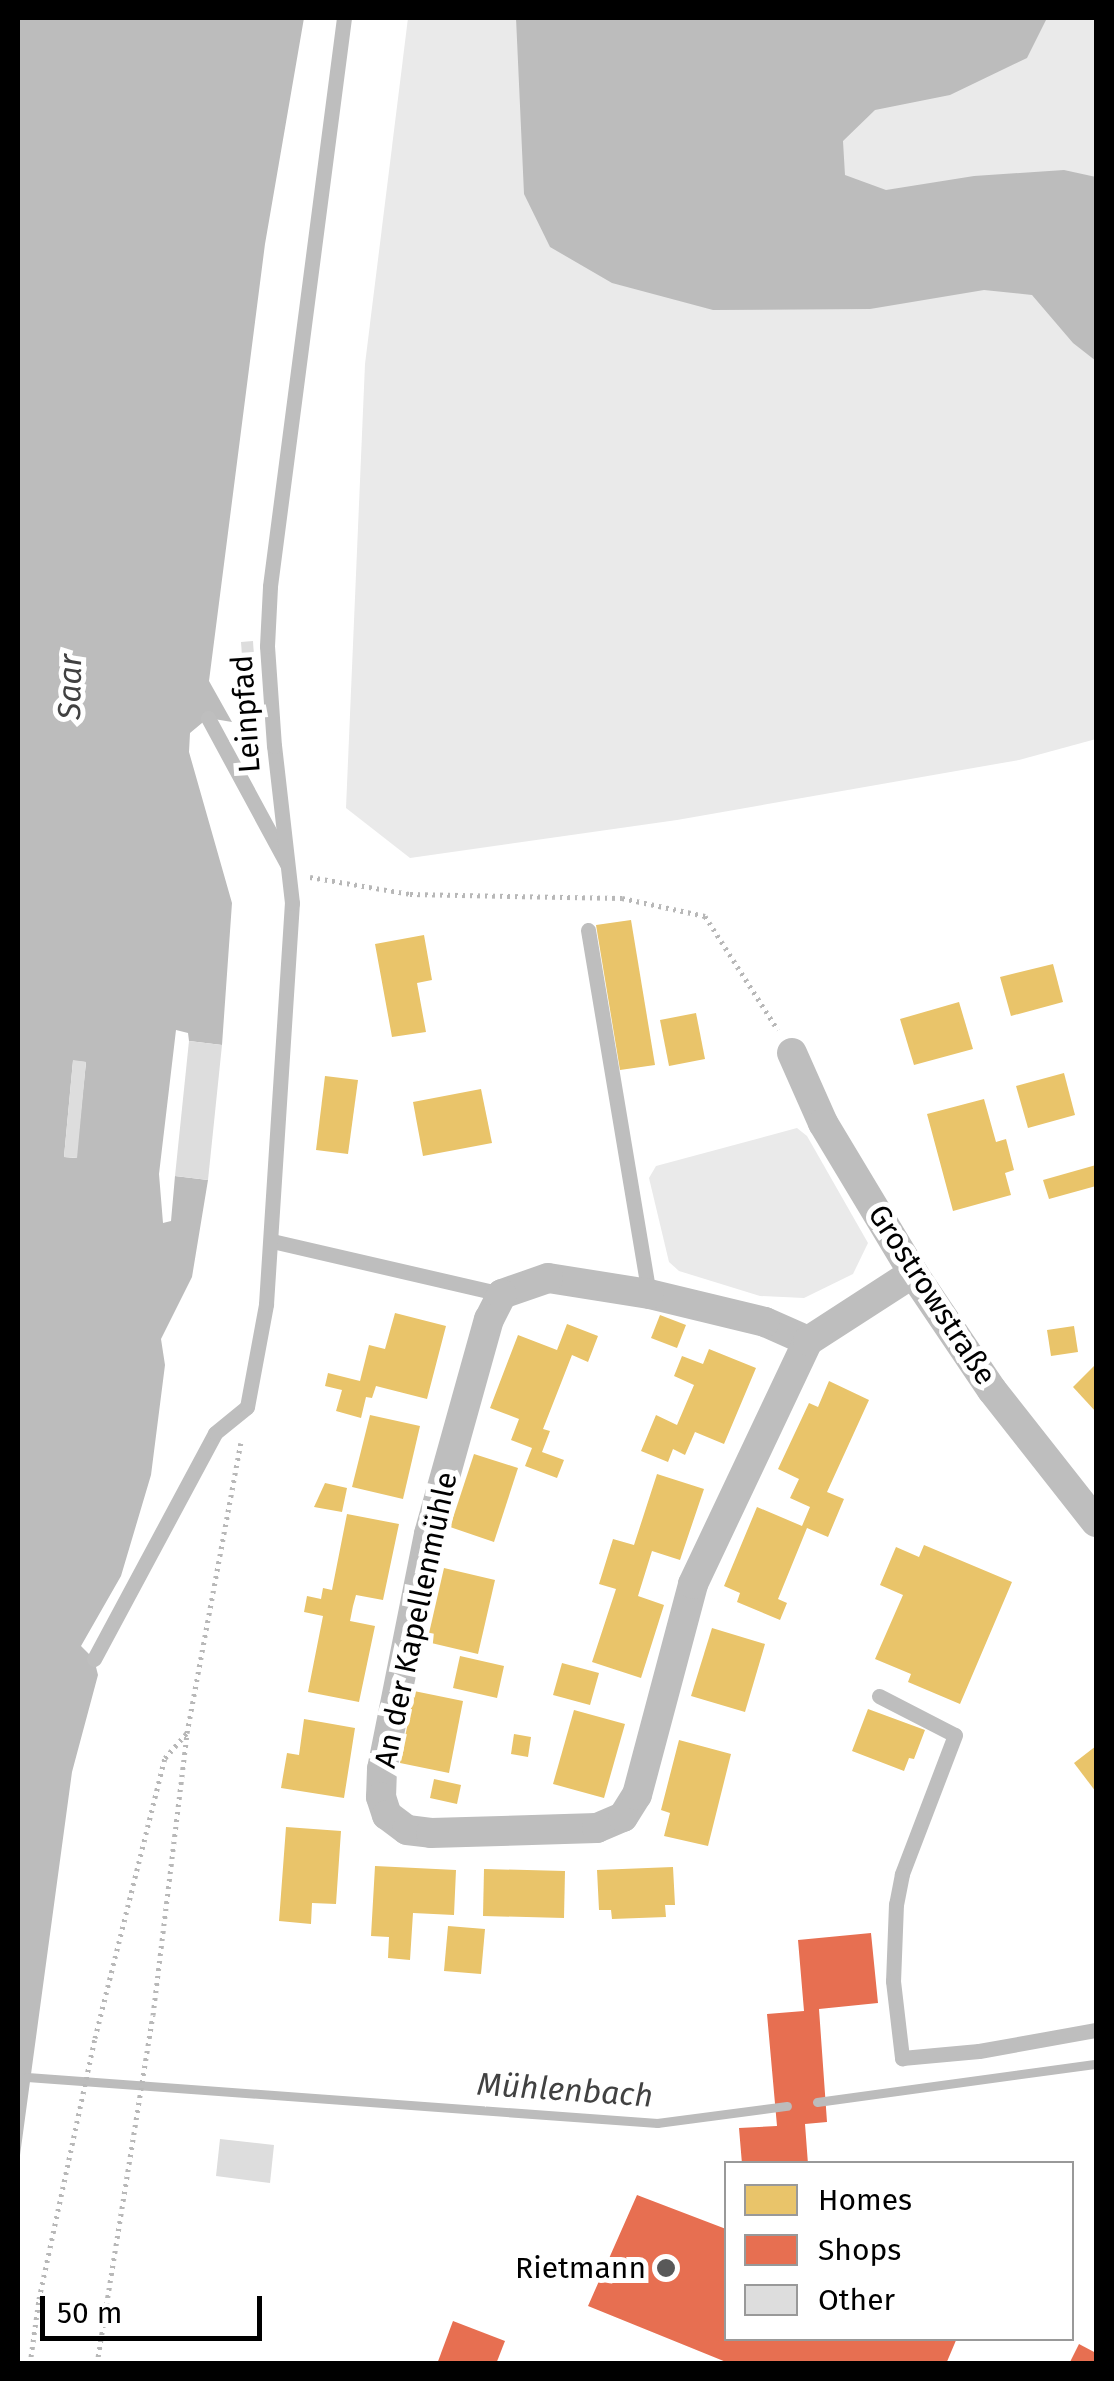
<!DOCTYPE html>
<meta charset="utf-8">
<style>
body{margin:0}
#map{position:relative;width:1114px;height:2381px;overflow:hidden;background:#fff;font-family:"Fira Sans",sans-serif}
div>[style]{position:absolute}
.green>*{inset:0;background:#eaeaea}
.water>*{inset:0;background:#bcbcbc}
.homes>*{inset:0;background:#e9c46a}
.shops>*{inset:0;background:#e76f51}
.stream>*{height:9px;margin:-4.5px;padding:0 4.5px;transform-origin:4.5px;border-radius:4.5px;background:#bcbcbc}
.building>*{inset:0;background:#ddd}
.path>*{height:5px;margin-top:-2.5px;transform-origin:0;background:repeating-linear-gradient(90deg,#b8b8b8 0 2.5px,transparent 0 7.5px)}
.lane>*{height:15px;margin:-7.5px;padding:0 7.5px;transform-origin:7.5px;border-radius:7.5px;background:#bebebe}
.street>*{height:30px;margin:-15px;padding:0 15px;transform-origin:15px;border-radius:15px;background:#bebebe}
.dots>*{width:28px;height:28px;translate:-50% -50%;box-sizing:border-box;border:5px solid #fff;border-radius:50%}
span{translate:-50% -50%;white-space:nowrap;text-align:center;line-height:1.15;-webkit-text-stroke:10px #fff;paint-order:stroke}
.street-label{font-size:30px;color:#000}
.poi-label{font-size:30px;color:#000}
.right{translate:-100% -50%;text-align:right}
.water-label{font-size:32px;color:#414141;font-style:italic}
.frame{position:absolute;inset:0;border:20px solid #000;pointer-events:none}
.legend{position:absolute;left:724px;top:2161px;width:350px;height:180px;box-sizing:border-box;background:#fff;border:2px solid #999;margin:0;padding:12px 18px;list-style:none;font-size:30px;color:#000}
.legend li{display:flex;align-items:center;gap:20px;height:50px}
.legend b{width:50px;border:2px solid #999}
.scale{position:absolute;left:40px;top:2296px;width:222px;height:45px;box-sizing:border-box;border:5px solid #000;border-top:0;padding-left:12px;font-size:30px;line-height:35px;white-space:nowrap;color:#000;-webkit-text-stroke:8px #fff;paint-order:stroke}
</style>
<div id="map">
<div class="green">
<div style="clip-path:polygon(408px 18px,1096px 18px,1096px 739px,1019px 760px,677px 820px,410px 858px,346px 808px,365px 364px)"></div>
<div style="clip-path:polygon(797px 1128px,807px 1136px,868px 1243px,853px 1274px,804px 1298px,760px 1296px,679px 1271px,669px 1262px,649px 1178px,656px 1166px)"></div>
</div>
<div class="water">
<div style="clip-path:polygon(evenodd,18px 18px,304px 18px,265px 244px,209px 681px,232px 722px,208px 718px,190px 733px,189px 752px,232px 903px,222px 1045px,189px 1041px,188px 1033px,176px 1030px,159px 1174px,163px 1223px,171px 1221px,175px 1176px,208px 1180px,192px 1277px,161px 1339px,165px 1365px,151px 1475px,121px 1576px,81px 1646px,94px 1659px,98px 1675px,72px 1772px,18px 2170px,18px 18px,73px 1061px,86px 1062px,76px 1158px,64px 1157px,73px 1061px)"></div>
<div style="clip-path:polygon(516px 18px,1047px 18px,1027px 58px,950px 95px,875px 110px,843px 141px,845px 175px,886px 190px,974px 176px,1064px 170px,1096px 177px,1096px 361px,1073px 343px,1032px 295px,984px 290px,870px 309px,713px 310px,612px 283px,550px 247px,524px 194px)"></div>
</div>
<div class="homes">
<div style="clip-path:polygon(631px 920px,655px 1065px,620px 1070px,596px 925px)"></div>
<div style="clip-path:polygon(424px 935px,432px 980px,417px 983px,426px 1032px,392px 1037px,375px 944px)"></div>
<div style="clip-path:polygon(1053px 964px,1063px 1002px,1011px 1016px,1000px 977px)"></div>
<div style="clip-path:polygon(959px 1002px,973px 1049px,914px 1065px,900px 1019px)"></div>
<div style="clip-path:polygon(696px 1013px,705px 1059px,669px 1066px,660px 1020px)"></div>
<div style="clip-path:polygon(1064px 1073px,1075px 1115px,1028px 1128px,1016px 1086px)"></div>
<div style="clip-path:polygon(325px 1076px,358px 1080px,348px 1154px,316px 1150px)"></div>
<div style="clip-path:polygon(481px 1089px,492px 1143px,423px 1156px,413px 1102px)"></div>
<div style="clip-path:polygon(984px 1099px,996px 1142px,1006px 1139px,1014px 1170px,1005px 1173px,1011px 1195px,953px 1211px,927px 1114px)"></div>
<div style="clip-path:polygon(1096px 1165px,1096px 1186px,1049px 1199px,1043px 1180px)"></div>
<div style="clip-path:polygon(395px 1313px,446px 1326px,427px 1399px,376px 1386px,372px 1398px,366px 1397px,361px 1418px,336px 1411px,342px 1390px,325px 1386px,328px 1373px,360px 1381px,369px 1345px,385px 1349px)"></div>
<div style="clip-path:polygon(660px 1315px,686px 1325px,677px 1348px,651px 1338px)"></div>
<div style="clip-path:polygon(567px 1324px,598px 1336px,588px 1362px,572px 1355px,543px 1429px,550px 1431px,542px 1452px,564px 1460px,557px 1478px,525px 1466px,532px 1448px,511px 1440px,519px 1419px,490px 1408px,518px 1335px,557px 1350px)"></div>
<div style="clip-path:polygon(1074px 1326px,1078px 1352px,1051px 1356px,1047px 1330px)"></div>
<div style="clip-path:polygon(709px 1349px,756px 1368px,724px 1444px,695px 1432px,685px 1455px,673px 1449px,668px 1462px,641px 1451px,656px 1415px,677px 1425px,694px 1385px,674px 1376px,682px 1356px,703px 1364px)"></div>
<div style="clip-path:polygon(1096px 1364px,1096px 1412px,1073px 1387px)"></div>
<div style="clip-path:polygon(829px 1381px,869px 1400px,827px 1492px,844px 1499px,828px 1537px,807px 1528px,778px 1599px,787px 1603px,780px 1620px,737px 1602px,740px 1593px,724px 1586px,757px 1507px,802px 1526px,810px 1507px,790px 1498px,799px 1479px,778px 1469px,809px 1403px,818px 1407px)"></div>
<div style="clip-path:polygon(370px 1415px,420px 1426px,403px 1499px,352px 1487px)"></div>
<div style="clip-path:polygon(474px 1454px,518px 1468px,494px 1542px,450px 1527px)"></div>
<div style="clip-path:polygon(657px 1474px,704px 1489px,680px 1560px,652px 1551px,638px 1596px,664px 1605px,641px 1678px,592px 1662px,616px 1589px,599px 1584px,613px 1539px,634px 1545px)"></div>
<div style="clip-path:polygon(325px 1483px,347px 1488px,342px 1512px,314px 1507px)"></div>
<div style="clip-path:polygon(347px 1514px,399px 1524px,383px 1600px,356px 1595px,353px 1606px,350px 1621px,375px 1626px,359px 1702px,308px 1692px,323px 1616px,304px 1612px,307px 1596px,321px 1599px,323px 1588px,332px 1590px)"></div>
<div style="clip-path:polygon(924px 1545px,1012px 1582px,960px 1704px,908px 1682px,911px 1674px,875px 1659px,903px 1595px,880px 1585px,896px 1547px,919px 1557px)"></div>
<div style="clip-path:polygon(444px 1568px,495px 1580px,478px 1654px,427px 1642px)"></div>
<div style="clip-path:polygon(712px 1628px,765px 1644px,745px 1712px,691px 1696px)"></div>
<div style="clip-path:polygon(460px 1656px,504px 1666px,497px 1698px,453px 1688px)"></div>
<div style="clip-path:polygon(562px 1663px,599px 1673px,590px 1705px,553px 1695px)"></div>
<div style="clip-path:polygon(414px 1691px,463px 1701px,449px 1773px,400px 1763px)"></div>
<div style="clip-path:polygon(868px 1709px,925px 1730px,914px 1759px,909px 1758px,904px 1771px,852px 1751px)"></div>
<div style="clip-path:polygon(574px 1710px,625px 1724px,604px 1798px,553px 1784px)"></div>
<div style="clip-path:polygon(304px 1719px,355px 1728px,344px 1798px,281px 1788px,287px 1753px,299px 1755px)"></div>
<div style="clip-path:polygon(514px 1734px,531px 1737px,528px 1757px,511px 1754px)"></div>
<div style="clip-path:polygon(679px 1740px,731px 1754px,708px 1846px,664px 1836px,670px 1813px,661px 1810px)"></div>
<div style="clip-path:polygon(1096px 1746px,1096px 1792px,1074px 1763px)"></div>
<div style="clip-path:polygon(434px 1779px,461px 1785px,457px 1804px,430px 1798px)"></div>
<div style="clip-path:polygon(286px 1827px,341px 1831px,336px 1904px,312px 1903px,311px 1924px,279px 1921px)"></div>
<div style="clip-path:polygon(375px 1866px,456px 1870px,454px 1915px,413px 1913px,410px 1960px,388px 1958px,389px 1937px,371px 1936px)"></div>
<div style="clip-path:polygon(673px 1867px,675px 1905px,665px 1905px,666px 1917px,612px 1919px,611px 1910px,599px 1910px,597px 1870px)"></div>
<div style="clip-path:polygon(484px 1869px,565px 1871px,564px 1918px,483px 1916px)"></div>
<div style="clip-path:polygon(448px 1926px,485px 1929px,481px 1974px,444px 1971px)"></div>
</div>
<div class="shops">
<div style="clip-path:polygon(871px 1933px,878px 2003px,819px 2009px,827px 2122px,805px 2124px,808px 2164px,742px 2164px,739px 2128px,777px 2126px,767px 2014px,804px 2011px,798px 1940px)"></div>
<div style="clip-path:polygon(637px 2195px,726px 2229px,726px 2338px,957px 2338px,946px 2364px,731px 2364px,588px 2306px)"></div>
<div style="clip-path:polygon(453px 2321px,505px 2341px,496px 2364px,437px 2364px)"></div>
<div style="clip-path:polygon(1079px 2344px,1096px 2353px,1096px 2364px,1069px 2364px)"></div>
</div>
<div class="stream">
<div style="left:27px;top:2077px;width:632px;rotate:4.18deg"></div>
<div style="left:657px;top:2123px;width:131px;rotate:-7.5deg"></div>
<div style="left:817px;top:2102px;width:282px;rotate:-7.8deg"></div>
</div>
<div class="building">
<div style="clip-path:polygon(253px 641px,254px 656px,242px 656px,241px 642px)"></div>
<div style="clip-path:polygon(189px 1041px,222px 1045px,208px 1180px,175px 1176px)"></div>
<div style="clip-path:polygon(73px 1060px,86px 1062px,77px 1158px,64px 1157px)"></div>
<div style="clip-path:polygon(220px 2139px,274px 2145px,270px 2183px,216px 2176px)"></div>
</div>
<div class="path">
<div style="left:310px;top:877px;width:101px;rotate:9.6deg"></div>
<div style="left:410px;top:894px;width:212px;rotate:1.1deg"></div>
<div style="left:622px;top:898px;width:85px;rotate:12.2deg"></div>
<div style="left:705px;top:916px;width:135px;rotate:57.4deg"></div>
<div style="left:30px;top:2364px;width:66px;rotate:-82.1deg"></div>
<div style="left:39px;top:2299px;width:267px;rotate:-77.9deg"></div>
<div style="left:95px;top:2038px;width:289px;rotate:-76deg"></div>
<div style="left:165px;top:1758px;width:33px;rotate:-49deg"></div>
<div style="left:97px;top:2364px;width:353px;rotate:-80.9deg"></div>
<div style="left:153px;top:2015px;width:284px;rotate:-83.1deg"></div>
<div style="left:187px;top:1733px;width:295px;rotate:-79.5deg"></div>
</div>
<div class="lane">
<div style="left:208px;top:718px;width:166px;rotate:61.6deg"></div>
<div style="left:588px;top:930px;width:369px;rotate:80.5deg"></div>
<div style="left:272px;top:1241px;width:236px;rotate:13deg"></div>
<div style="left:94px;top:1659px;width:256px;rotate:-61.8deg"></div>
<div style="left:215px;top:1433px;width:41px;rotate:-39.1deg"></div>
<div style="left:247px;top:1407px;width:105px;rotate:-79.5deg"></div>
<div style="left:266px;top:1304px;width:402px;rotate:-86.3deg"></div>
<div style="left:292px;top:903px;width:158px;rotate:-96.5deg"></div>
<div style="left:274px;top:746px;width:100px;rotate:-94deg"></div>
<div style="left:267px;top:646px;width:60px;rotate:-87.1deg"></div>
<div style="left:270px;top:586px;width:573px;rotate:-82.58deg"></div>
<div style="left:879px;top:1696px;width:85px;rotate:27.2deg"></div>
<div style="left:955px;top:1735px;width:149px;rotate:110.9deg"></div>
<div style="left:902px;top:1874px;width:31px;rotate:101deg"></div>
<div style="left:896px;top:1904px;width:77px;rotate:92.2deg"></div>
<div style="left:893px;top:1981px;width:78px;rotate:83.3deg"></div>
<div style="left:902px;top:2058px;width:77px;rotate:-5.2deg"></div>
<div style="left:979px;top:2051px;width:119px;rotate:-10.2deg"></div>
</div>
<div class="street">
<div style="left:792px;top:1053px;width:77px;rotate:66.1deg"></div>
<div style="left:823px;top:1123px;width:175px;rotate:59deg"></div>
<div style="left:913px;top:1273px;width:141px;rotate:56deg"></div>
<div style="left:992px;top:1390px;width:168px;rotate:51.8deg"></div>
<div style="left:808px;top:1341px;width:47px;rotate:-156.2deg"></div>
<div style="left:765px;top:1322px;width:119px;rotate:-166.4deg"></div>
<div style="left:649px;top:1294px;width:102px;rotate:-171deg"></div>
<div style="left:548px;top:1278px;width:49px;rotate:160.8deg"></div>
<div style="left:502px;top:1294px;width:28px;rotate:117deg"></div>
<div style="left:489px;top:1319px;width:223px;rotate:105.6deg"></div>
<div style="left:429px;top:1534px;width:240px;rotate:101.3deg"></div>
<div style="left:382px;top:1769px;width:28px;rotate:92deg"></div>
<div style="left:381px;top:1797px;width:19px;rotate:72deg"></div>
<div style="left:387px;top:1815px;width:25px;rotate:37deg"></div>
<div style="left:407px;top:1830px;width:24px;rotate:7deg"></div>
<div style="left:431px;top:1833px;width:166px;rotate:-1.7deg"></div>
<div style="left:597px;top:1828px;width:28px;rotate:-23deg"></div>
<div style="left:623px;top:1817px;width:26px;rotate:-58deg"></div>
<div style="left:637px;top:1795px;width:218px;rotate:-75.1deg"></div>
<div style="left:693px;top:1584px;width:269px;rotate:-64.7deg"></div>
<div style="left:808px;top:1341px;width:125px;rotate:-32.9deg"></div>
</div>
<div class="dots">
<div style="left:666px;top:2268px;background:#595959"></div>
</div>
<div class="street-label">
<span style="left:246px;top:714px;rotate:-94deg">Leinpfad</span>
<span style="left:932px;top:1295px;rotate:57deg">Grostrowstraße</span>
<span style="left:416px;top:1620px;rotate:-78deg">An der Kapellenmühle</span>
</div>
<div class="poi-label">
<span class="right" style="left:646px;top:2268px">Rietmann</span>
</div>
<div class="water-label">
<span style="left:70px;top:687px;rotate:-89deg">Saar</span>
<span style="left:565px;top:2090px;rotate:4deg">Mühlenbach</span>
</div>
<div class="frame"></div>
<ul class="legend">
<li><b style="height:28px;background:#e9c46a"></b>Homes</li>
<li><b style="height:28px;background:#e76f51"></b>Shops</li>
<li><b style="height:28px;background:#ddd"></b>Other</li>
</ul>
<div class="scale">50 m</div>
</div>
